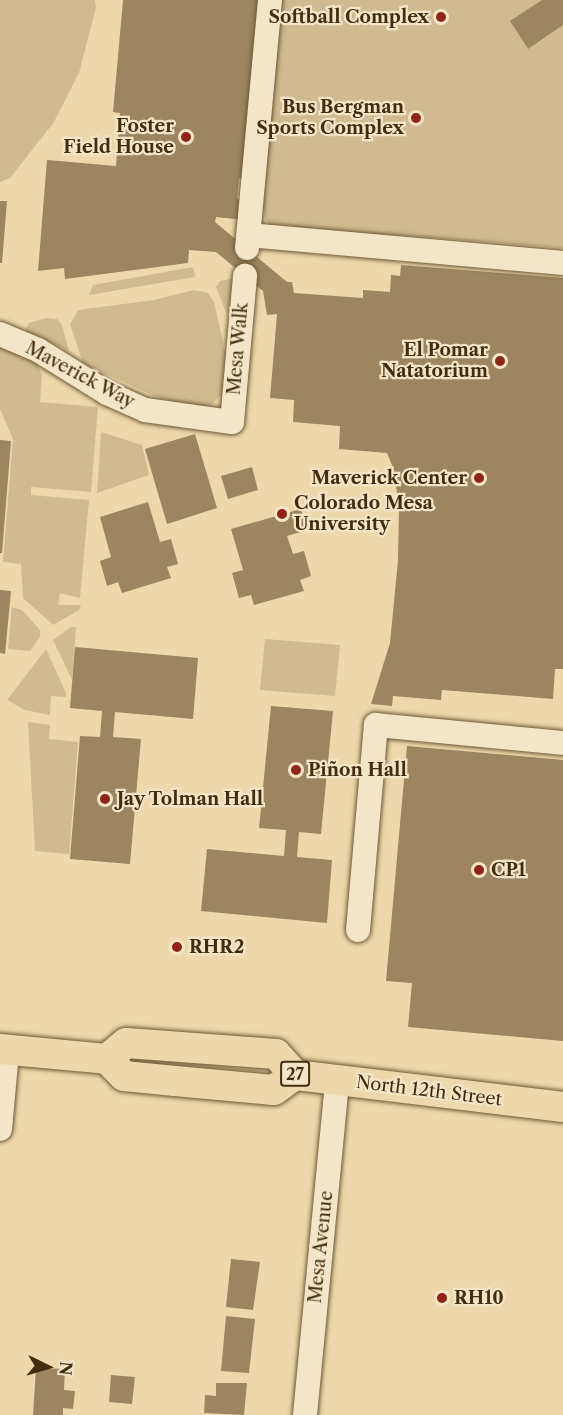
<!DOCTYPE html>
<meta charset="utf-8">
<style>
body{margin:0}
#map{position:relative;width:563px;height:1415px;overflow:hidden;background:#eed7ac;font-family:"Libre Caslon Text",serif}
div>[style]{position:absolute}
.green>*{inset:0;background:#d1ba91}
.building>*{inset:0;background:#9c8560}
.roads{filter:drop-shadow(0 0 2px #6e5836) drop-shadow(0 0 2px #6e5836)}
.minor>*{height:24px;margin:-12px;padding:0 12px;transform-origin:12px;border-radius:12px;background:#f4e5c9}
.major>*{height:30px;margin:-15px;padding:0 15px;transform-origin:15px;border-radius:15px;background:#eed7ac}
.dots>*{width:16px;height:16px;translate:-50% -50%;box-sizing:border-box;border:3px solid #f4e5c9;border-radius:50%}
span{translate:-50% -50%;white-space:nowrap;text-align:center;line-height:1.15;-webkit-text-stroke:4.5px #f4e5c9;paint-order:stroke}
.shield-label span{padding:2px 4px;background:#f4e5c9;border:2px solid;border-radius:4px;-webkit-text-stroke-width:0}
.shield-label{font-size:16px;color:#442d0e;font-weight:700}
.poi-label{font-size:18px;color:#442d0e;font-weight:700}
.right{translate:-100% -50%;text-align:right}
.left{translate:0 -50%;text-align:left}
.street-label{font-size:18px;color:#442d0e}
.north{position:absolute;left:18px;top:1337px;width:60px;height:60px;-webkit-text-stroke:4px #f4e5c9;paint-order:stroke;rotate:95deg;font-size:16px;font-weight:700;line-height:24px;text-align:center;color:#442d0e}
.north::after{content:'';display:block;margin:auto;width:21px;height:27px;background:#442d0e;clip-path:polygon(50% 0,100% 100%,50% 72%,0 100%)}
</style>
<div id="map">
<div class="green">
<div style="clip-path:polygon(0 0,95px 0,96px 7px,79px 73px,54px 122px,10px 178px,0 182px)"></div>
<div style="clip-path:polygon(279px 0,563px 0,563px 248px,411px 236px,402px 239px,272px 227px,267px 222px,262px 209px)"></div>
<div style="clip-path:polygon(193px 267px,195px 277px,89px 295px,93px 285px)"></div>
<div style="clip-path:polygon(234px 278px,232px 317px,228px 317px,216px 287px,220px 281px)"></div>
<div style="clip-path:polygon(194px 290px,208px 293px,214px 302px,228px 364px,223px 393px,211px 405px,195px 407px,154px 396px,83px 363px,70px 324px,78px 310px,154px 300px)"></div>
<div style="clip-path:polygon(46px 318px,57px 319px,62px 325px,69px 351px,25px 331px,29px 323px)"></div>
<div style="clip-path:polygon(0 343px,1px 348px,8px 351px,9px 347px,36px 360px,42px 375px,40px 402px,98px 407px,91px 492px,31px 487px,31px 495px,89px 500px,80px 598px,60px 593px,58px 605px,81px 605px,79px 610px,53px 625px,23px 598px,21px 564px,3px 562px,13px 439px,0 409px)"></div>
<div style="clip-path:polygon(101px 432px,142px 445px,149px 475px,97px 493px)"></div>
<div style="clip-path:polygon(12px 607px,22px 610px,40px 630px,40px 637px,30px 651px,8px 649px)"></div>
<div style="clip-path:polygon(71px 627px,76px 627px,72px 680px,53px 640px)"></div>
<div style="clip-path:polygon(265px 639px,340px 645px,335px 696px,260px 690px)"></div>
<div style="clip-path:polygon(46px 649px,66px 693px,66px 697px,51px 696px,50px 715px,25px 710px,7px 700px)"></div>
<div style="clip-path:polygon(28px 722px,50px 725px,49px 739px,78px 742px,69px 854px,35px 851px)"></div>
</div>
<div class="building">
<div style="clip-path:polygon(123px 0,265px 0,250px 179px,239px 178px,237px 199px,247px 200px,245px 220px,216px 217px,215px 222px,287px 282px,292px 282px,294px 293px,363px 298px,363px 290px,390px 292px,391px 275px,400px 276px,401px 265px,563px 278px,563px 669px,555px 669px,553px 699px,442px 690px,441px 700px,393px 696px,392px 706px,371px 704px,390px 643px,398px 560px,399px 510px,394px 470px,387px 453px,339px 449px,340px 426px,293px 422px,294px 400px,270px 398px,277px 314px,267px 315px,263px 291px,216px 252px,189px 250px,188px 263px,65px 279px,64px 268px,38px 271px,47px 160px,116px 166px,120px 113px,113px 112px)"></div>
<div style="clip-path:polygon(542px 0,563px 0,563px 25px,528px 49px,510px 21px)"></div>
<div style="clip-path:polygon(0 201px,7px 201px,2px 263px,0 263px)"></div>
<div style="clip-path:polygon(195px 434px,217px 508px,167px 524px,145px 449px)"></div>
<div style="clip-path:polygon(0 440px,11px 441px,2px 553px,0 553px)"></div>
<div style="clip-path:polygon(252px 467px,258px 490px,228px 499px,221px 476px)"></div>
<div style="clip-path:polygon(148px 502px,160px 542px,171px 539px,178px 564px,167px 567px,171px 578px,122px 593px,118px 582px,107px 586px,100px 561px,111px 557px,100px 517px)"></div>
<div style="clip-path:polygon(301px 509px,307px 530px,287px 536px,293px 554px,304px 551px,311px 576px,300px 580px,304px 591px,254px 605px,251px 595px,239px 598px,232px 573px,243px 570px,231px 529px)"></div>
<div style="clip-path:polygon(0 590px,11px 591px,5px 654px,0 653px)"></div>
<div style="clip-path:polygon(75px 647px,198px 658px,193px 719px,115px 712px,113px 737px,141px 739px,130px 864px,70px 859px,80px 736px,100px 737px,102px 711px,70px 708px)"></div>
<div style="clip-path:polygon(271px 706px,333px 711px,321px 834px,299px 832px,297px 857px,332px 860px,327px 923px,201px 911px,207px 849px,284px 856px,286px 830px,259px 828px)"></div>
<div style="clip-path:polygon(407px 746px,563px 760px,563px 1041px,408px 1027px,412px 983px,386px 981px)"></div>
<div style="clip-path:polygon(231px 1259px,260px 1262px,253px 1310px,226px 1307px)"></div>
<div style="clip-path:polygon(226px 1316px,255px 1319px,249px 1373px,221px 1371px)"></div>
<div style="clip-path:polygon(36px 1368px,65px 1369px,64px 1390px,75px 1391px,73px 1409px,63px 1408px,63px 1415px,33px 1415px)"></div>
<div style="clip-path:polygon(111px 1375px,135px 1377px,132px 1404px,109px 1402px)"></div>
<div style="clip-path:polygon(216px 1383px,247px 1383px,244px 1415px,204px 1413px,205px 1395px,216px 1396px)"></div>
</div>
<div class="roads">
<div class="minor">
<div style="left:249px;top:235px;width:315px;rotate:5.1deg"></div>
<div style="left:247px;top:248px;width:249px;rotate:-84.7deg"></div>
<div style="left:0;top:334px;width:41px;rotate:22.8deg"></div>
<div style="left:38px;top:350px;width:81px;rotate:31.9deg"></div>
<div style="left:107px;top:393px;width:42px;rotate:24.1deg"></div>
<div style="left:145px;top:410px;width:88px;rotate:7.9deg"></div>
<div style="left:232px;top:422px;width:147px;rotate:-84.9deg"></div>
<div style="left:358px;top:930px;width:206px;rotate:-85deg"></div>
<div style="left:376px;top:725px;width:188px;rotate:5.5deg"></div>
<div style="left:0;top:1129px;width:77px;rotate:-84.8deg"></div>
<div style="left:305px;top:1415px;width:337px;rotate:-84.5deg"></div>
</div>
<div class="major">
<div style="left:0;top:1049px;width:107px;rotate:5.3deg"></div>
<div style="left:107px;top:1059px;width:24px;rotate:45deg"></div>
<div style="left:124px;top:1076px;width:51px;rotate:5.6deg"></div>
<div style="left:175px;top:1081px;width:99px;rotate:5.2deg"></div>
<div style="left:274px;top:1090px;width:26px;rotate:-36deg"></div>
<div style="left:295px;top:1075px;width:28px;rotate:-132deg"></div>
<div style="left:276px;top:1054px;width:150px;rotate:-175.8deg"></div>
<div style="left:126px;top:1043px;width:25px;rotate:140deg"></div>
<div style="left:295px;top:1075px;width:270px;rotate:6.8deg"></div>
</div>
</div>
<div class="dots">
<div style="left:441px;top:17px;background:#8f2418"></div>
<div style="left:416px;top:118px;background:#8f2418"></div>
<div style="left:186px;top:137px;background:#8f2418"></div>
<div style="left:500px;top:361px;background:#8f2418"></div>
<div style="left:479px;top:478px;background:#8f2418"></div>
<div style="left:282px;top:514px;background:#8f2418"></div>
<div style="left:296px;top:770px;background:#8f2418"></div>
<div style="left:105px;top:799px;background:#8f2418"></div>
<div style="left:479px;top:870px;background:#8f2418"></div>
<div style="left:177px;top:947px;background:#8f2418"></div>
<div style="left:442px;top:1298px;background:#8f2418"></div>
</div>
<div class="shield-label">
<span style="left:295px;top:1074px">27</span>
</div>
<div class="poi-label">
<span class="right" style="left:429px;top:17px">Softball Complex</span>
<span class="right" style="left:404px;top:118px">Bus Bergman<br>Sports Complex</span>
<span class="right" style="left:174px;top:137px">Foster<br>Field House</span>
<span class="right" style="left:488px;top:361px">El Pomar<br>Natatorium</span>
<span class="right" style="left:467px;top:478px">Maverick Center</span>
<span class="left" style="left:294px;top:514px">Colorado Mesa<br>University</span>
<span class="left" style="left:308px;top:770px">Piñon Hall</span>
<span class="left" style="left:117px;top:799px">Jay Tolman Hall</span>
<span class="left" style="left:491px;top:870px">CP1</span>
<span class="left" style="left:189px;top:947px">RHR2</span>
<span class="left" style="left:454px;top:1298px">RH10</span>
</div>
<div class="street-label">
<span style="left:238px;top:349px;rotate:-85deg">Mesa Walk</span>
<span style="left:80px;top:375px;rotate:28deg">Maverick Way</span>
<span style="left:429px;top:1091px;rotate:7deg">North 12th Street</span>
<span style="left:321px;top:1247px;rotate:-84deg">Mesa Avenue</span>
</div>
<div class="north">N</div>
</div>
